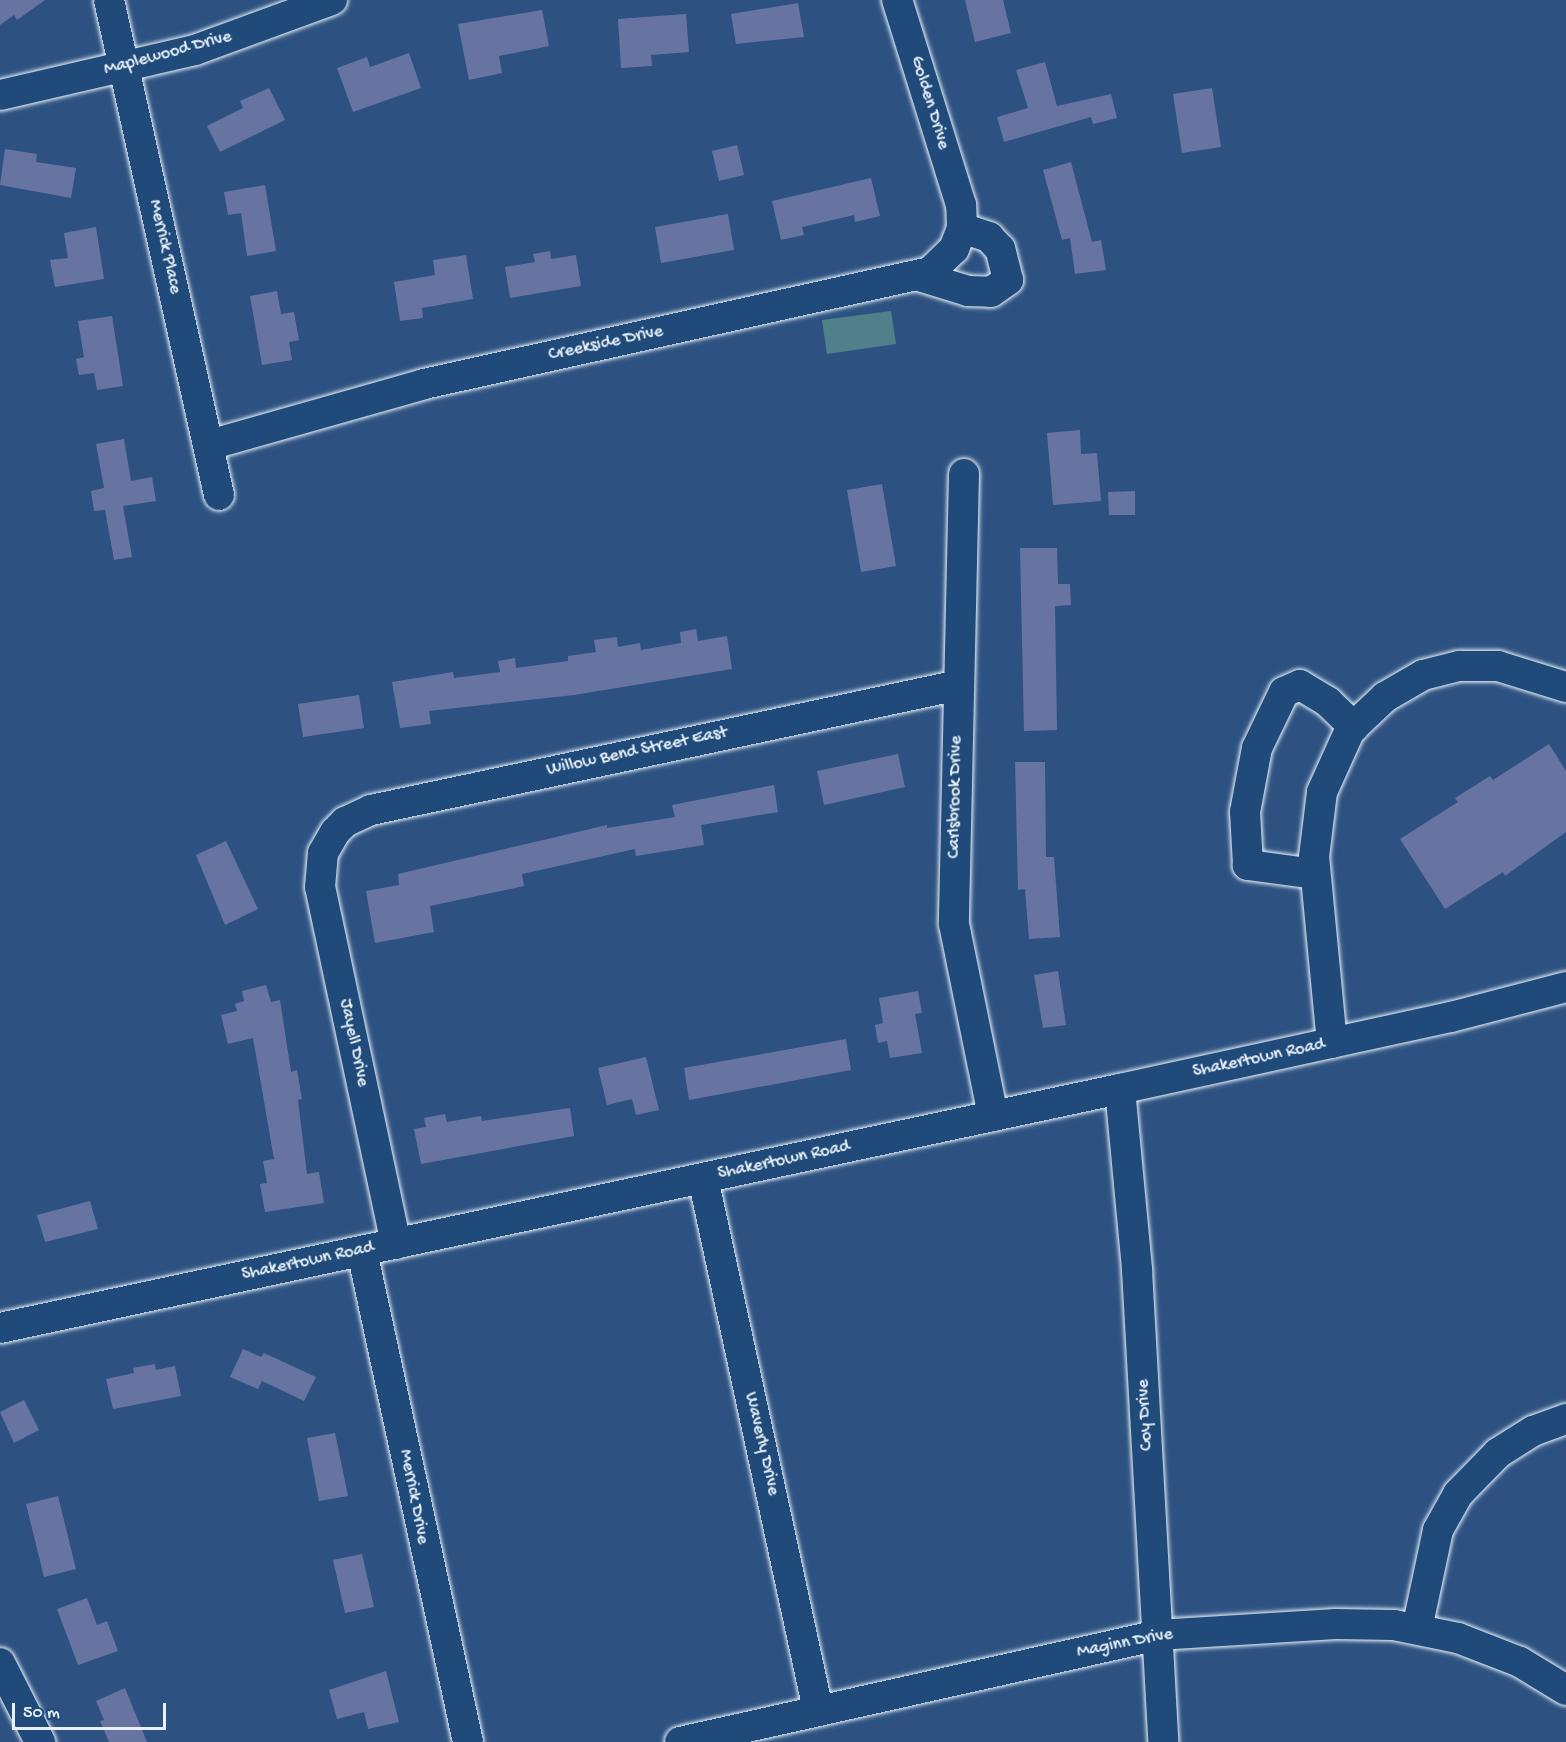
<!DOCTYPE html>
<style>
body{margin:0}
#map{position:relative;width:1566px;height:1742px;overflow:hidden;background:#2d5282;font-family:"Gochi Hand",sans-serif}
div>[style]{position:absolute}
.green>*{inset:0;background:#52808a}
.building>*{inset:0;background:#6774a1}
.roads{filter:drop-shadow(0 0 2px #e8f1f8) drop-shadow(0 0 2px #e8f1f8)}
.minor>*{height:30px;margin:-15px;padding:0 15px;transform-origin:15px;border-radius:15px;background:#1f4a7a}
span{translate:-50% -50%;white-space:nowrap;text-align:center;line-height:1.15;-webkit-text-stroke:4.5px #1f4a7a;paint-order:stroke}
.street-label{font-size:18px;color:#e8f1f8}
.scale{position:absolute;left:12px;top:1703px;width:154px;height:27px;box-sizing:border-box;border:3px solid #e8f1f8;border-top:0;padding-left:8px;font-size:18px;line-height:21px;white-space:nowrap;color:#e8f1f8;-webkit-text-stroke:4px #1f4a7a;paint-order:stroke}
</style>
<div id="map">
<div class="green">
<div style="clip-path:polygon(891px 311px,896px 344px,827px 354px,822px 320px)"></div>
</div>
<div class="building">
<div style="clip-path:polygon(0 0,45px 0,17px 20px,14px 15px,0 25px)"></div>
<div style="clip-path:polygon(965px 0,1003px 0,1011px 33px,975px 42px)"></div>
<div style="clip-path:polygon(798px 3px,804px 37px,736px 44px,731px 14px)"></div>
<div style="clip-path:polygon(542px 10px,549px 46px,499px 56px,502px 73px,469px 80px,458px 24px)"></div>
<div style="clip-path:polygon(686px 14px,689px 52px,651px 55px,652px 66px,621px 68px,618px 19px)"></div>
<div style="clip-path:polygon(409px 53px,421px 88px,353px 112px,337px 68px,367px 57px,370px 67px)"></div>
<div style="clip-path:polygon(1045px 62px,1057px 106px,1111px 94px,1117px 118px,1093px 124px,1091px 117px,1004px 142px,997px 117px,1028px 108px,1016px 70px)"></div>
<div style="clip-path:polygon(269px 88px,285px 120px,220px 152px,207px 126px,243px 108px,240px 101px)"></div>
<div style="clip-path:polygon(1212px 88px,1221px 147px,1182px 153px,1173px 94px)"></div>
<div style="clip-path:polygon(737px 145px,744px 175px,719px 181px,712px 151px)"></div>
<div style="clip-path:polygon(5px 149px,37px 154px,36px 162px,76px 168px,71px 198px,0 185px)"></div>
<div style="clip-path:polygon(1071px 162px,1092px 242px,1101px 240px,1106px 270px,1075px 274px,1070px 238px,1062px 240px,1043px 170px)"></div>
<div style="clip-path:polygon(871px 178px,880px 216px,855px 222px,854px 215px,802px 227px,804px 235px,781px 240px,772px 201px)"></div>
<div style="clip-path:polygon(265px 185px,276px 251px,247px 256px,241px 213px,228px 215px,224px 192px)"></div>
<div style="clip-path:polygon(728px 214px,734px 250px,661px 263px,655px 227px)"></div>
<div style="clip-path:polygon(96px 227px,104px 279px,55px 287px,50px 260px,68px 258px,64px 233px)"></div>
<div style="clip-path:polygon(550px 251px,551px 259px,576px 255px,581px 286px,510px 298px,505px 267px,535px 262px,533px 254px)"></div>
<div style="clip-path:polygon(466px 255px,473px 299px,422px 308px,423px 318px,400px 321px,394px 282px,435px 275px,433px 260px)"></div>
<div style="clip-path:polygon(277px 291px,281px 314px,294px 312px,299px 340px,289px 342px,292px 360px,262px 365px,250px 296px)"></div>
<div style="clip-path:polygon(112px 316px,123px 386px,97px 390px,94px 373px,79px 375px,76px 359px,84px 357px,78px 321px)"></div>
<div style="clip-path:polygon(1080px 430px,1081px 454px,1097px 453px,1101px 501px,1053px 505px,1047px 433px)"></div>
<div style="clip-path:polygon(124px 439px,131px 481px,152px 477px,156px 501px,123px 506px,132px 557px,114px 560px,105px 510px,94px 511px,91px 491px,104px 488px,96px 444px)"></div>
<div style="clip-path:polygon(882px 484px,896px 566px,861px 572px,847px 490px)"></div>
<div style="clip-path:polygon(1135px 491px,1135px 515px,1109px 515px,1108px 492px)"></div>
<div style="clip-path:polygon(1020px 548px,1057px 548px,1058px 584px,1070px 584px,1071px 605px,1055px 606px,1057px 730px,1024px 731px)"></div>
<div style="clip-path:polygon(696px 629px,698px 641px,727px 636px,732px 669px,574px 695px,429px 711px,431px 724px,400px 728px,392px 682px,453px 672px,454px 678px,500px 672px,498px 661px,515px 658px,516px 668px,568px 661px,568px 656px,596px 652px,594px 640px,617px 637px,618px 647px,640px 643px,641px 650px,681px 643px,680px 632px)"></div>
<div style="clip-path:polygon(359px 695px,364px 728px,303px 737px,298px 704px)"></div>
<div style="clip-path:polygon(1549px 744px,1566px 771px,1566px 832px,1505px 876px,1503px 872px,1445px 909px,1400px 839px,1458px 802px,1455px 798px,1490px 776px,1493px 780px)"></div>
<div style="clip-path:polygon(898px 754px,905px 787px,824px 805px,817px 771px)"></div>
<div style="clip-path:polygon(1015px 762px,1045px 762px,1046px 857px,1054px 857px,1060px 937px,1029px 939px,1025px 889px,1018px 890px)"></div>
<div style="clip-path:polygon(774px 785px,778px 812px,701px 825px,704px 845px,636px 856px,635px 849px,522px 874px,524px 886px,430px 906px,434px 932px,375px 943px,366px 891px,399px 885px,398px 874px,607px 825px,607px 828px,675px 817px,672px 805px)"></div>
<div style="clip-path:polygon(226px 841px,258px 909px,225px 925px,196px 855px)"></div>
<div style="clip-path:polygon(1058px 971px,1066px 1025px,1043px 1028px,1034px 975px)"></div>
<div style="clip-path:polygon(266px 985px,271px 1002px,280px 1000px,291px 1072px,297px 1070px,302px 1099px,298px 1100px,307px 1174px,319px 1172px,324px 1203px,265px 1212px,260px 1184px,267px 1183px,263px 1161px,274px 1159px,253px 1038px,228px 1044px,221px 1015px,237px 1011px,235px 1004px,244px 1001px,242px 991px)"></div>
<div style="clip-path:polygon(918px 991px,922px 1013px,915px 1014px,922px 1053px,890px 1058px,887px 1041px,878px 1043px,875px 1025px,883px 1023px,879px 998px)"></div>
<div style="clip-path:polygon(846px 1039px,851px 1070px,689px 1100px,684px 1068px)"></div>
<div style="clip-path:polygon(646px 1057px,659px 1110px,636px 1115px,632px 1099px,607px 1105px,598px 1068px)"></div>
<div style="clip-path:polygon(570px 1108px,574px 1136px,421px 1164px,414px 1129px,426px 1127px,424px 1118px,445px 1114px,447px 1122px,481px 1116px,482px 1121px)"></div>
<div style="clip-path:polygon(90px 1201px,98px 1229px,45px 1242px,37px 1215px)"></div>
<div style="clip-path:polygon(243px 1349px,261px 1357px,264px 1353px,316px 1377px,304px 1401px,262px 1381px,258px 1389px,230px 1377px)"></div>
<div style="clip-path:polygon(155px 1364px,156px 1370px,175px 1366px,181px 1396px,113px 1409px,106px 1379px,134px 1373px,133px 1368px)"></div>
<div style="clip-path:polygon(24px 1400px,39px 1430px,14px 1443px,0 1412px)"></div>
<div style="clip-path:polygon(335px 1433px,348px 1496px,319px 1501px,307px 1438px)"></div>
<div style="clip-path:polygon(58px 1496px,76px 1569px,44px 1577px,26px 1504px)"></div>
<div style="clip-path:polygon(362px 1554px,374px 1607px,345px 1613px,333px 1560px)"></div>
<div style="clip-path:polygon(87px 1598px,97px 1625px,107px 1621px,118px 1651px,78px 1665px,57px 1609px)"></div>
<div style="clip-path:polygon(386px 1671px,399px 1722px,368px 1729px,364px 1712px,337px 1719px,329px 1690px)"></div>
<div style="clip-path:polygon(125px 1688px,147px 1742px,109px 1742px,100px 1721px,104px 1720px,96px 1701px)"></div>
</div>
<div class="roads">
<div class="minor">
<div style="left:109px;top:0;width:507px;rotate:77.47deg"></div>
<div style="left:0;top:95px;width:200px;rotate:-13deg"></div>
<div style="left:195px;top:50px;width:146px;rotate:-20.1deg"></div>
<div style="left:919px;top:276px;width:51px;rotate:17deg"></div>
<div style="left:968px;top:291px;width:23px;rotate:2deg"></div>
<div style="left:991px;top:292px;width:21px;rotate:-35deg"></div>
<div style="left:1008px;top:280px;width:32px;rotate:-104deg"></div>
<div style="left:1000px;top:249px;width:16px;rotate:-133deg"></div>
<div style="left:989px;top:237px;width:28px;rotate:-162deg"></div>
<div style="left:209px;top:445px;width:223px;rotate:-15.8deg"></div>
<div style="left:424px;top:384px;width:518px;rotate:-12.48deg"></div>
<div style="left:930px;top:272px;width:33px;rotate:-44deg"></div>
<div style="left:954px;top:249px;width:22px;rotate:-69deg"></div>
<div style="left:962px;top:228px;width:23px;rotate:-92deg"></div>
<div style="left:961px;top:205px;width:215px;rotate:-107.3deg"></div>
<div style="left:964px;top:474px;width:450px;rotate:91.3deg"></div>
<div style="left:954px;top:924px;width:196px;rotate:78.5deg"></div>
<div style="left:1315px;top:874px;width:68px;rotate:-172.3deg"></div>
<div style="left:1248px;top:865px;width:53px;rotate:-93.2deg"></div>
<div style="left:1245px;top:812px;width:65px;rotate:-79.4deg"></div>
<div style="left:1257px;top:748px;width:62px;rotate:-64.3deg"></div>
<div style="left:1284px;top:692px;width:17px;rotate:-24deg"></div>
<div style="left:1300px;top:685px;width:33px;rotate:31deg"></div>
<div style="left:1328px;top:702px;width:36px;rotate:44deg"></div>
<div style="left:1332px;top:1043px;width:187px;rotate:-95.5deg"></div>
<div style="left:1314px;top:857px;width:65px;rotate:-83deg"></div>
<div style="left:1322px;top:792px;width:68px;rotate:-65.7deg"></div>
<div style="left:1350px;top:730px;width:48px;rotate:-43.3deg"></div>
<div style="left:1385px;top:697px;width:44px;rotate:-30.1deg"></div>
<div style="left:1423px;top:675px;width:38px;rotate:-14deg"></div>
<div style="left:1460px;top:666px;width:38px"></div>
<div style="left:1498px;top:666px;width:71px;rotate:17.2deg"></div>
<div style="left:1120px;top:1089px;width:182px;rotate:84.6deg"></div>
<div style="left:1137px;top:1270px;width:473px;rotate:86.8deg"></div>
<div style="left:703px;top:1178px;width:544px;rotate:77.8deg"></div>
<div style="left:396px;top:1244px;width:365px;rotate:-102deg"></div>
<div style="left:320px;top:887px;width:34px;rotate:-85deg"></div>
<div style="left:323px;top:853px;width:24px;rotate:-60deg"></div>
<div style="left:335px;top:832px;width:14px;rotate:-45deg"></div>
<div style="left:345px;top:822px;width:29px;rotate:-25deg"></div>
<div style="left:371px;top:810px;width:601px;rotate:-12deg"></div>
<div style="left:362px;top:1251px;width:502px;rotate:77.82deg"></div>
<div style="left:0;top:1328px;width:1145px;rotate:-12.05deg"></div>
<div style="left:1120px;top:1089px;width:339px;rotate:-12.3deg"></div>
<div style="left:1451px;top:1017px;width:119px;rotate:-14.6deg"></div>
<div style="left:1417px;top:1629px;width:101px;rotate:-78deg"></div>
<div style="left:1438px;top:1530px;width:41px;rotate:-60.9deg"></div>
<div style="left:1458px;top:1494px;width:57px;rotate:-45.7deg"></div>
<div style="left:1498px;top:1453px;width:41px;rotate:-32.2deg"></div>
<div style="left:1533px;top:1431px;width:35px;rotate:-20deg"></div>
<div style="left:0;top:1663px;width:89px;rotate:63.1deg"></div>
<div style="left:680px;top:1742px;width:489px;rotate:-12.6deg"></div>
<div style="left:1157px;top:1635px;width:179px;rotate:-3.5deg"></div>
<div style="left:1336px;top:1624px;width:58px;rotate:1deg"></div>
<div style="left:1394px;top:1625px;width:65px;rotate:11.5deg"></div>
<div style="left:1458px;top:1638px;width:66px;rotate:21.2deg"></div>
<div style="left:1520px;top:1662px;width:54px;rotate:31.3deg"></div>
</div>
</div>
<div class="street-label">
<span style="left:168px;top:54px;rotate:-15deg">Maplewood Drive</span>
<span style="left:929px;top:103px;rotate:73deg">Golden Drive</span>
<span style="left:164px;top:247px;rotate:77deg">Merrick Place</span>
<span style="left:606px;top:344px;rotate:-12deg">Creekside Drive</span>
<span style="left:637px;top:752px;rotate:-12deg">Willow Bend Street East</span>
<span style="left:956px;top:797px;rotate:-89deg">Carlsbrook Drive</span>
<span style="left:353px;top:1043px;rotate:78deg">Jayell Drive</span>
<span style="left:1259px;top:1059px;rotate:-12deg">Shakertown Road</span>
<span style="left:784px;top:1161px;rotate:-12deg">Shakertown Road</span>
<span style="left:308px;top:1262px;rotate:-12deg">Shakertown Road</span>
<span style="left:1146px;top:1415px;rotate:-93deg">Coy Drive</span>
<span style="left:761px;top:1444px;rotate:77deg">Waverly Drive</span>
<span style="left:413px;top:1497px;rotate:79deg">Merrick Drive</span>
<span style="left:1125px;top:1644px;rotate:-11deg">Maginn Drive</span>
</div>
<div class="scale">50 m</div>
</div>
